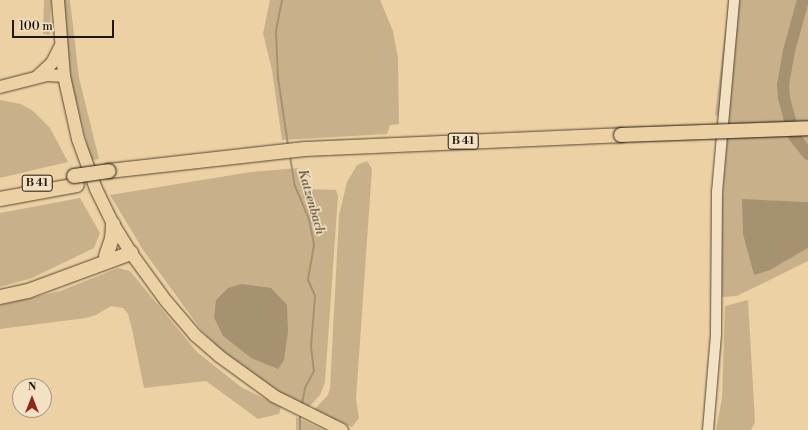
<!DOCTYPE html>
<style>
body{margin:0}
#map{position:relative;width:808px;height:430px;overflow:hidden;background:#ebd1a3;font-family:"Libre Bodoni",serif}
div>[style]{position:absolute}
.green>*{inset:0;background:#c8b18a}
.water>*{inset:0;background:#a69270}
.stream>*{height:2px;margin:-1px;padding:0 1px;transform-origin:1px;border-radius:1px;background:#a69270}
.river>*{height:12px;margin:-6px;padding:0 6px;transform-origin:6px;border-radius:6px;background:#a69270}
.roads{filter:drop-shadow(0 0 1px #524633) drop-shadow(0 0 1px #524633)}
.minor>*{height:10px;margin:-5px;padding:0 5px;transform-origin:5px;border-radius:5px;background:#f2e1c3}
.major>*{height:12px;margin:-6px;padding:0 6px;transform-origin:6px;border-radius:6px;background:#ebd1a3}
.highway>*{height:14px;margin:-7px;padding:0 7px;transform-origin:7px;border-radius:7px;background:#ebd1a3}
.bridges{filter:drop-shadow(0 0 1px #1f170e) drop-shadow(0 0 1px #1f170e)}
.highway-bridge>*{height:14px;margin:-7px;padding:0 7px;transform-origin:7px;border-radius:7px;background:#ebd1a3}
span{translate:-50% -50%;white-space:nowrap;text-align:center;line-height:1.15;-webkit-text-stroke:3px #f2e1c3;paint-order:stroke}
.shield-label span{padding:1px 3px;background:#f2e1c3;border:1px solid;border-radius:3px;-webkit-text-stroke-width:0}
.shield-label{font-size:11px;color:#1f170e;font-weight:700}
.water-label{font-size:13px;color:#554835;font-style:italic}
.north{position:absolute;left:12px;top:378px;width:40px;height:40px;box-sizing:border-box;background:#f2e1c3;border:1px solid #9e907b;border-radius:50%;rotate:0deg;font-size:11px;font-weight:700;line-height:16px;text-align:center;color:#1f170e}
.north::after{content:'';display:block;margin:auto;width:14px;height:18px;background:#8f2418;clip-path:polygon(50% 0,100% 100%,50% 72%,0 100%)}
.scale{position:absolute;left:12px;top:20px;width:102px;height:18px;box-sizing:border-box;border:2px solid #1f170e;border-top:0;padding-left:5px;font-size:12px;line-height:14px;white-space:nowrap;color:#1f170e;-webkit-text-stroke:3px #f2e1c3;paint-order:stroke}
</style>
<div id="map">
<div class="green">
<div style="clip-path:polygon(44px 0,51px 0,50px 35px,43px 34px)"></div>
<div style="clip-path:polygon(64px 0,70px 0,79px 78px,99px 159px,91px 160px,71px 80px)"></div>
<div style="clip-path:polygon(270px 0,380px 0,393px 31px,398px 58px,399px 124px,390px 125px,387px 134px,282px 140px,272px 70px,263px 33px)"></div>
<div style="clip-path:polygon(729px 0,808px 0,808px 202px,742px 200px,805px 250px,808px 248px,808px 261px,737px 296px,722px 297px,721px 224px,728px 120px,715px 115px)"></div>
<div style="clip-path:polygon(0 100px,21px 104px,33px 111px,50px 128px,68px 162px,0 178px)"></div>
<div style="clip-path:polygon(367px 161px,372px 169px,356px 399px,359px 418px,352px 427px,314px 410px,328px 395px,330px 388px,339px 215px,347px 182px,357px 165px)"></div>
<div style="clip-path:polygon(evenodd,298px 168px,301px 181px,309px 189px,336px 190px,338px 196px,325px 382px,320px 395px,308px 408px,279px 395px,233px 361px,202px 331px,143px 250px,110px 195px,251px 172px,298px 168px,214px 318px,251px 358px,223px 336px,214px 318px)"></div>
<div style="clip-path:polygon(80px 198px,100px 233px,94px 248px,32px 278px,0 287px,0 213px)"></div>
<div style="clip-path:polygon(118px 268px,130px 271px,197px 352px,241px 387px,281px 407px,279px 414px,258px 419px,206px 381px,144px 388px,132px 329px,128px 314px,123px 308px,111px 306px,96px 315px,86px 318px,0 329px,0 305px,60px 291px)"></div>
<div style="clip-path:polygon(748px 300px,755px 422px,751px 430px,716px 430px,722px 398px,725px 306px)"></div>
<div style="clip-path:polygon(296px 417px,324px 430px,296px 430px)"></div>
</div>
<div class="water">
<div style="clip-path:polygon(742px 199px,808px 202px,808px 248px,770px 270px,754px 275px,743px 234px)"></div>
<div style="clip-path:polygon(242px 284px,271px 288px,287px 305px,288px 331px,284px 360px,278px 369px,251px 358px,223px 336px,214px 318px,216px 300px,228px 288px)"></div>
</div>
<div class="stream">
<div style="left:282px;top:0;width:33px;rotate:101deg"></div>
<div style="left:276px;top:32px;width:46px;rotate:87.5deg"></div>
<div style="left:278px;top:78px;width:68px;rotate:81.5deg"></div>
<div style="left:290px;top:156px;width:30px;rotate:81deg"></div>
<div style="left:295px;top:186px;width:36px;rotate:67deg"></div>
<div style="left:309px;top:219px;width:26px;rotate:79deg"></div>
<div style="left:314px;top:245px;width:36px;rotate:100deg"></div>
<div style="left:308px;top:280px;width:17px;rotate:66deg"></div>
<div style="left:315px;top:296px;width:51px;rotate:94.5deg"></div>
<div style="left:311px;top:347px;width:24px;rotate:83deg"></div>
<div style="left:314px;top:371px;width:19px;rotate:118deg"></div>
<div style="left:305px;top:388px;width:16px;rotate:101deg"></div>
<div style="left:300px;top:415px;width:15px;rotate:90deg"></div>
</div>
<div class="river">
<div style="left:803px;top:0;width:53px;rotate:105.4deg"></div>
<div style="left:789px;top:51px;width:34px;rotate:100deg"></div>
<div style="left:783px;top:84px;width:14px;rotate:86deg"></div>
<div style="left:784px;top:98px;width:39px;rotate:75deg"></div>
<div style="left:794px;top:136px;width:23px;rotate:52deg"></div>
</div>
<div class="roads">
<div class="minor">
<div style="left:708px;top:430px;width:96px;rotate:-85.2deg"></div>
<div style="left:716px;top:334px;width:142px;rotate:-89.6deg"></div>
<div style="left:717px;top:192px;width:193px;rotate:-84.9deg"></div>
</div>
<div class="major">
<div style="left:58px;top:0;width:76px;rotate:85.5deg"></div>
<div style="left:64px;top:76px;width:65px;rotate:77.5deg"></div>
<div style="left:78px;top:139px;width:53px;rotate:70.2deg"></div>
<div style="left:96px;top:189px;width:39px;rotate:64deg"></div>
<div style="left:113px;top:224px;width:34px;rotate:58deg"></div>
<div style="left:131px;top:253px;width:59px;rotate:53.9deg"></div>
<div style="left:166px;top:301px;width:45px;rotate:49.5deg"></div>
<div style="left:195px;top:335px;width:32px;rotate:41deg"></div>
<div style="left:219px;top:356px;width:68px;rotate:36deg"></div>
<div style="left:274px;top:396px;width:76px;rotate:26.6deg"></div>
<div style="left:37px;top:77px;width:21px;rotate:-43deg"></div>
<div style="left:52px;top:63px;width:18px;rotate:-63deg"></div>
<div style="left:0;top:87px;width:49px;rotate:-14.3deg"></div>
<div style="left:47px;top:75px;width:17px;rotate:3deg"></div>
</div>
<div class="highway">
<div style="left:109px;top:171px;width:197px;rotate:-6.4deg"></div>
<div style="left:305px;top:149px;width:316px;rotate:-2.5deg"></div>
<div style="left:0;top:199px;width:78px;rotate:-10.3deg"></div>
<div style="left:106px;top:256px;width:18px;rotate:-71deg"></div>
<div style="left:112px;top:239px;width:15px;rotate:-86deg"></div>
<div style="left:0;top:297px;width:29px;rotate:-12deg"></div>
<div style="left:28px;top:291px;width:110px;rotate:-20.3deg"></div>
</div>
</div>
<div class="bridges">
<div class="highway-bridge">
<div style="left:621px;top:135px;width:187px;rotate:-2.1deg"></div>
<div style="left:74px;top:176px;width:35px;rotate:-8deg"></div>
</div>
</div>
<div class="shield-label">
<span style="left:463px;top:141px">B 41</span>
<span style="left:37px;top:183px">B 41</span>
</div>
<div class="water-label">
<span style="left:311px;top:202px;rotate:74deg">Katzenbach</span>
</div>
<div class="north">N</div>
<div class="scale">100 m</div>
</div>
